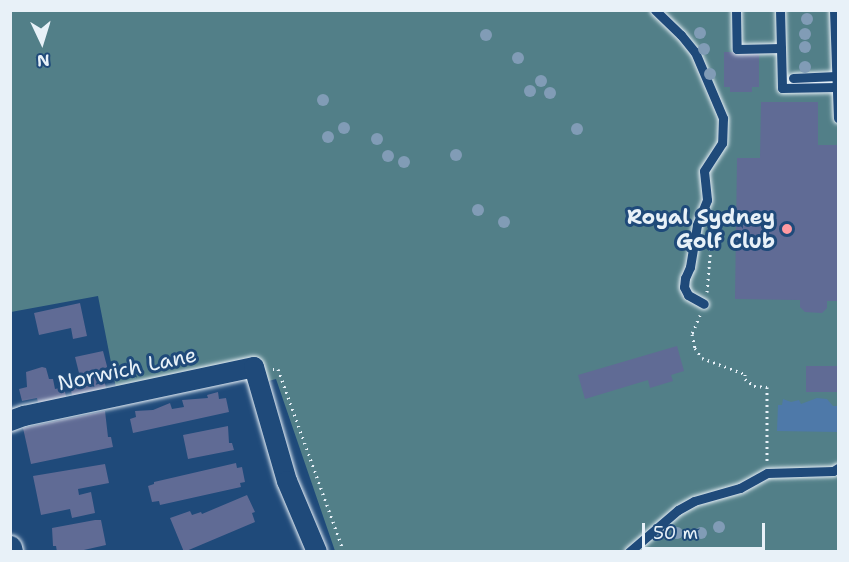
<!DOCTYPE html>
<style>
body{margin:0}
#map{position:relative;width:849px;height:562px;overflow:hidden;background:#1f4a7a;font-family:"Shantell Sans",sans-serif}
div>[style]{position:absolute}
.green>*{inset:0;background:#527f88}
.water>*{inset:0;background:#4e79a9}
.building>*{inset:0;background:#606b95}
.path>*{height:3px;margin-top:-1.5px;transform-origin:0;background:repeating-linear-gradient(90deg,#e8f1f8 0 1.5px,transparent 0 6px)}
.roads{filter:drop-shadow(0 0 2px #e8f1f8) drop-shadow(0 0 2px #e8f1f8)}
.service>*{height:9px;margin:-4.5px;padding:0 4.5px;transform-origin:4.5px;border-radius:4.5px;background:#1f4a7a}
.minor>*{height:20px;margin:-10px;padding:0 10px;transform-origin:10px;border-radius:10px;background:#1f4a7a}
.tertiary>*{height:24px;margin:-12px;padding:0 12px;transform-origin:12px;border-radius:12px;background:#1f4a7a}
.trees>*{width:12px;height:12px;margin:-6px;border-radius:50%;background:#819cb6}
.dots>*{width:16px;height:16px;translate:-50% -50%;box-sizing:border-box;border:3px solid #1f4a7a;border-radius:50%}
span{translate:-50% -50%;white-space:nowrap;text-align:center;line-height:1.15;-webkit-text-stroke:6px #1f4a7a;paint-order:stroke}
.poi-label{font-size:21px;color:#e8f1f8;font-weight:700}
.right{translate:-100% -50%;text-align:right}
.street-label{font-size:21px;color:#e8f1f8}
.frame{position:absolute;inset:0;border:12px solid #e8f1f8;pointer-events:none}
.north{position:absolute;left:12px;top:12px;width:60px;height:60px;-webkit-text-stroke:4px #1f4a7a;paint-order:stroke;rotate:176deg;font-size:16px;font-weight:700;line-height:24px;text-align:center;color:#e8f1f8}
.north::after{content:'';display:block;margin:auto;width:21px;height:27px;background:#e8f1f8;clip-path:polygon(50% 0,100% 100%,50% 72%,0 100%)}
.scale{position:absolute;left:642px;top:523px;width:123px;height:27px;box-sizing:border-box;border:3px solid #e8f1f8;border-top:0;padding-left:8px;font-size:18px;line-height:21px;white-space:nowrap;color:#e8f1f8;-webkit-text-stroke:4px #1f4a7a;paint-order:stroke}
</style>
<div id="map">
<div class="green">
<div style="clip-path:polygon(10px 11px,838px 11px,838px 551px,335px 551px,276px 379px,261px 383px,259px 361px,117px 393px,98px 296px,11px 312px)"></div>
</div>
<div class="water">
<div style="clip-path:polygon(817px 398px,827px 399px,833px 406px,838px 406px,838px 432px,777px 431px,778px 405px,782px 405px,783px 399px,791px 402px,799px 400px,801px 404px)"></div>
</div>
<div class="building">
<div style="clip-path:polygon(724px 52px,759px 52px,759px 87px,752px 87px,752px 92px,730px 92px,730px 87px,724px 87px)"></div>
<div style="clip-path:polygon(761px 102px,818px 102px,818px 145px,838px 145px,838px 301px,827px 301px,827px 308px,822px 313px,805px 312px,800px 307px,800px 300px,735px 299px,737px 158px,760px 158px)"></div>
<div style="clip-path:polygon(80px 303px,87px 336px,73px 339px,71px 328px,39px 335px,34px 313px)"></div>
<div style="clip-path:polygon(677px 346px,684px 371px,671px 375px,673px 381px,650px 388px,648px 380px,585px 399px,578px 375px)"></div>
<div style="clip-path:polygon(103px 351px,108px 370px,102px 371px,107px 392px,73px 399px,68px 379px,80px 377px,75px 357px)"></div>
<div style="clip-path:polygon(806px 366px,838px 366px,838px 392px,806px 392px)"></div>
<div style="clip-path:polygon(42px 367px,46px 368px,49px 379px,53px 379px,55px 389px,64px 387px,67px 401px,39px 407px,37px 398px,22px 401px,19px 389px,27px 387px,26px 372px)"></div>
<div style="clip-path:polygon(218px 392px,219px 399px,226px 398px,229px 412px,133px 433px,130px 419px,136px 417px,135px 411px,153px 410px,170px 403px,172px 409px,184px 407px,182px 400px,208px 398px,207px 395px)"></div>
<div style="clip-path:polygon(105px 411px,108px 437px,111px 437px,113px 447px,31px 464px,23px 428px)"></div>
<div style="clip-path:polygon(228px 426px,229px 443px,232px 443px,234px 450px,188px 459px,183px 435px)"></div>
<div style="clip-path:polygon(236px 463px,237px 468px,242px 467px,245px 482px,240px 483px,241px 487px,160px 505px,159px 501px,152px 502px,148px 486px,154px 484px,154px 482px)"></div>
<div style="clip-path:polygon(105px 464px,109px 483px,78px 489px,79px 495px,91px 492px,95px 513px,72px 518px,70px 509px,41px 515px,33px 476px)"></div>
<div style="clip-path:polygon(247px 495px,255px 512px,252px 513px,255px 522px,184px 552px,170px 518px,190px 511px,192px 515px,201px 512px,202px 514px)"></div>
<div style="clip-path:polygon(95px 520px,101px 520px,106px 545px,75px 552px,57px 552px,56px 546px,53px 546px,52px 528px)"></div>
</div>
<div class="path">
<div style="left:707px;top:292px;width:71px;rotate:-85.2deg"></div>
<div style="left:700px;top:315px;width:21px;rotate:113deg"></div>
<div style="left:692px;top:334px;width:14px;rotate:78deg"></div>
<div style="left:695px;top:348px;width:12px;rotate:55deg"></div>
<div style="left:702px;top:358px;width:46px;rotate:20.4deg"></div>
<div style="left:745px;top:374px;width:5px;rotate:90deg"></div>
<div style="left:745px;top:379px;width:11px;rotate:38deg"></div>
<div style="left:754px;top:386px;width:13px;rotate:4deg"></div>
<div style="left:767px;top:387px;width:75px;rotate:90deg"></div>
<div style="left:273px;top:369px;width:5px"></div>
<div style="left:278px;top:369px;width:195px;rotate:70.2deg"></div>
</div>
<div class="roads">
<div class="service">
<div style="left:655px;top:10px;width:36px;rotate:44deg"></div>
<div style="left:681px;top:35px;width:22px;rotate:51deg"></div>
<div style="left:695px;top:52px;width:72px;rotate:67deg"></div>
<div style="left:723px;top:118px;width:25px;rotate:92deg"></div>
<div style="left:722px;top:143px;width:33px;rotate:123deg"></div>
<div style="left:704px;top:171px;width:29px;rotate:84deg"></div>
<div style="left:707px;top:200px;width:27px;rotate:112deg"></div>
<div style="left:697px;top:225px;width:43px;rotate:99.5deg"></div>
<div style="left:690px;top:267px;width:12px;rotate:114deg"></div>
<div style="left:685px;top:278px;width:9px;rotate:96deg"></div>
<div style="left:684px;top:287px;width:9px;rotate:63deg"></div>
<div style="left:688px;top:295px;width:18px;rotate:29deg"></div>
<div style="left:736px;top:10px;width:39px;rotate:89deg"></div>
<div style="left:737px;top:49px;width:44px;rotate:-1.3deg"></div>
<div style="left:780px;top:10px;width:78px;rotate:88.5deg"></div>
<div style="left:782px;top:88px;width:54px;rotate:-1.1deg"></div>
<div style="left:834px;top:10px;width:108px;rotate:87.9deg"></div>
<div style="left:793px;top:78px;width:43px;rotate:-2.7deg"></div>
<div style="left:629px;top:552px;width:65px;rotate:-40.6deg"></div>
<div style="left:678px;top:510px;width:18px;rotate:-29deg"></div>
<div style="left:694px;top:501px;width:48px;rotate:-15.8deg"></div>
<div style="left:740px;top:488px;width:31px;rotate:-29deg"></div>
<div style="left:767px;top:473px;width:66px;rotate:-1.7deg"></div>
<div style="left:833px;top:471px;width:6px;rotate:-31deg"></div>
</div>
<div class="minor">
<div style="left:10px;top:421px;width:15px;rotate:-20deg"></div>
<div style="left:24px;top:416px;width:235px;rotate:-12deg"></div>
<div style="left:254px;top:367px;width:119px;rotate:73.9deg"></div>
<div style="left:287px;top:481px;width:77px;rotate:67.1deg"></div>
</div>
<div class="tertiary">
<div style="left:10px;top:548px;width:4px;rotate:76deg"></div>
</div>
</div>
<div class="trees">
<div style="left:807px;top:19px"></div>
<div style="left:700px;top:33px"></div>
<div style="left:805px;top:34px"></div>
<div style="left:486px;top:35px"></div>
<div style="left:805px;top:47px"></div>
<div style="left:704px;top:49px"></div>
<div style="left:518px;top:58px"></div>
<div style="left:805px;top:67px"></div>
<div style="left:710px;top:74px"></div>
<div style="left:541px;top:81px"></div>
<div style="left:530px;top:91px"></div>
<div style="left:550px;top:93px"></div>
<div style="left:323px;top:100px"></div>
<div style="left:344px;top:128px"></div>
<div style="left:577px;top:129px"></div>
<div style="left:328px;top:137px"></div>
<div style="left:377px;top:139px"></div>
<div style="left:456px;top:155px"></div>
<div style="left:388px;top:156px"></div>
<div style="left:404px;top:162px"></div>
<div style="left:478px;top:210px"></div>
<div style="left:504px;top:222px"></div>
<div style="left:719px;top:527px"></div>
<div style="left:677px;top:533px"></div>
<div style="left:701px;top:533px"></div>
</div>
<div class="dots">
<div style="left:787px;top:229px;background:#ff9aa2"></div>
</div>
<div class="poi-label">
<span class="right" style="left:775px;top:229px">Royal Sydney<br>Golf Club</span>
</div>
<div class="street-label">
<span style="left:127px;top:369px;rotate:-12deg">Norwich Lane</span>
</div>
<div class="frame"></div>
<div class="north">N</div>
<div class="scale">50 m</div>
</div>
